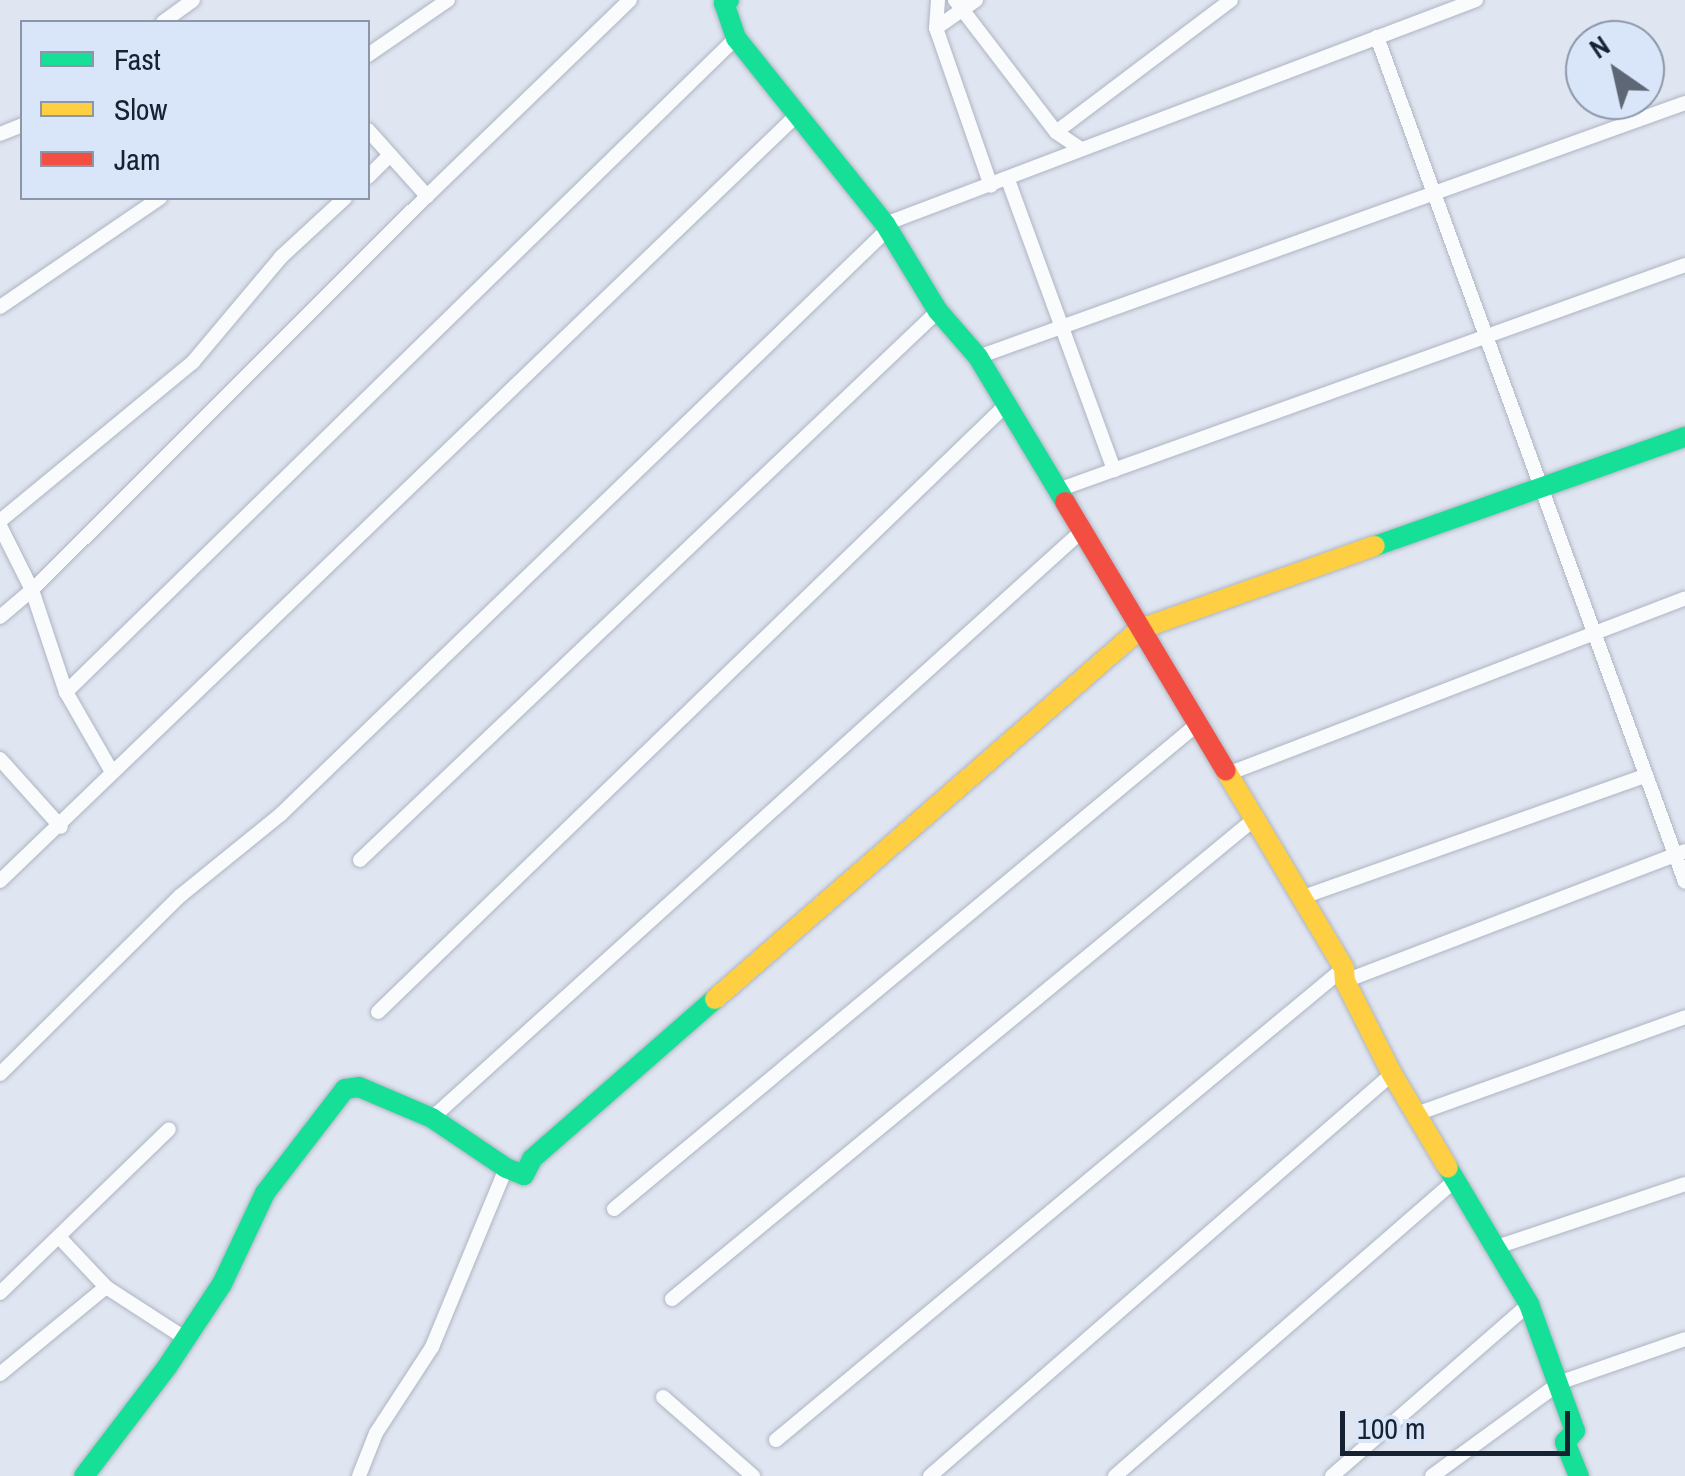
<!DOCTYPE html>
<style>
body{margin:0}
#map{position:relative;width:1685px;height:1476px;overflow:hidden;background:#e0e6f1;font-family:"Archivo Narrow",sans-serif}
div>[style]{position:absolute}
.roads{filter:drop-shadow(0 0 2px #adb5c2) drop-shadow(0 0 2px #adb5c2)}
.street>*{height:14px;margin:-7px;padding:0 7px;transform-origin:7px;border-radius:7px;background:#fafbfd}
.fast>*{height:20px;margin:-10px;padding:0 10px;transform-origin:10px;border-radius:10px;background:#16e098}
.slow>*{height:20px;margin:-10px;padding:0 10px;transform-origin:10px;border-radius:10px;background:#ffcf43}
.jam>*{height:20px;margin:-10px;padding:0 10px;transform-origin:10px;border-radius:10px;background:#f24e42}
span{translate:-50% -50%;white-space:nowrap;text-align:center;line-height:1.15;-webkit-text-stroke:9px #d9e5f8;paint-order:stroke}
.legend{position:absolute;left:20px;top:20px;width:350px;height:180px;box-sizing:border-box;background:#d9e5f8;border:2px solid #8b97a9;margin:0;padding:12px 18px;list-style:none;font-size:30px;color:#162232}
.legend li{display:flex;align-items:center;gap:20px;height:50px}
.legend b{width:50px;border:2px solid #8b97a9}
.north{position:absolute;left:1565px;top:20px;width:100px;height:100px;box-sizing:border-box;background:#d9e5f8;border:2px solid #8b97a9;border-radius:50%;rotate:326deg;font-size:28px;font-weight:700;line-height:40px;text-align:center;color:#162232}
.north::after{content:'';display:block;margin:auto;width:35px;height:45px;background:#5d6775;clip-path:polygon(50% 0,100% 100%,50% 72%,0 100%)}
.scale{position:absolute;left:1340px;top:1411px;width:230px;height:45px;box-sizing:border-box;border:5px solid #162232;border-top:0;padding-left:12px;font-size:30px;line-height:35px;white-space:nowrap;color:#162232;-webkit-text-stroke:8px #d9e5f8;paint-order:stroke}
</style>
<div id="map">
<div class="roads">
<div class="street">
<div style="left:938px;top:0;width:28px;rotate:94deg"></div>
<div style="left:936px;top:28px;width:167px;rotate:70.8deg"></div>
<div style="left:955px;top:0;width:166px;rotate:52.6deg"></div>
<div style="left:163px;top:22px;width:37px;rotate:-36deg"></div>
<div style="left:936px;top:28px;width:49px;rotate:-35deg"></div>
<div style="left:1377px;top:37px;width:899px;rotate:69.97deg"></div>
<div style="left:368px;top:55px;width:97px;rotate:-34.5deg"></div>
<div style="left:368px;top:130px;width:89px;rotate:48.2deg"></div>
<div style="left:0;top:134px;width:24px;rotate:-22deg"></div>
<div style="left:1081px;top:149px;width:30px;rotate:-146deg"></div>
<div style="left:1056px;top:132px;width:219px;rotate:-37deg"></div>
<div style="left:368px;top:177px;width:30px;rotate:-45deg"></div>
<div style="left:1008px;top:180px;width:309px;rotate:69.9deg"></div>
<div style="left:885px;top:224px;width:632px;rotate:-20.76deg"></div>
<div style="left:0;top:307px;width:194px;rotate:-34.3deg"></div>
<div style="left:978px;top:357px;width:751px;rotate:-19.76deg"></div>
<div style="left:1058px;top:490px;width:666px;rotate:-19.74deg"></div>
<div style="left:0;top:521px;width:250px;rotate:-39.5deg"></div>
<div style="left:193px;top:362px;width:137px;rotate:-50deg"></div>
<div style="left:281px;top:257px;width:87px;rotate:-42.7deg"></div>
<div style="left:0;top:526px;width:72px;rotate:63.4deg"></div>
<div style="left:32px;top:590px;width:108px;rotate:71.6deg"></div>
<div style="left:66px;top:692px;width:92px;rotate:60.1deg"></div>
<div style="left:0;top:617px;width:42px;rotate:-40.2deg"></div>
<div style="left:32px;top:590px;width:558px;rotate:-44.93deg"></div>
<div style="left:427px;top:196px;width:282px;rotate:-44deg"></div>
<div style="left:66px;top:692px;width:936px;rotate:-44.31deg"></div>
<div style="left:0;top:759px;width:91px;rotate:48.1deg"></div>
<div style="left:1230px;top:773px;width:487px;rotate:-21deg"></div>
<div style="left:360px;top:860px;width:797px;rotate:-43.53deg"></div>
<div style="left:0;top:881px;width:1108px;rotate:-43.87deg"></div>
<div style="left:1303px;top:897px;width:362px;rotate:-19.5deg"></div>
<div style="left:1345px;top:981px;width:364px;rotate:-20.9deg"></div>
<div style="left:378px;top:1012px;width:873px;rotate:-44.03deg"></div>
<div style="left:0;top:1074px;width:253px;rotate:-44.7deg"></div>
<div style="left:180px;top:896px;width:129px;rotate:-39deg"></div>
<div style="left:280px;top:815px;width:843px;rotate:-43.94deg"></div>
<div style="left:1419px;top:1113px;width:283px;rotate:-19.8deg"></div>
<div style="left:432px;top:1118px;width:877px;rotate:-42.09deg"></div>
<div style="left:614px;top:1209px;width:762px;rotate:-39.73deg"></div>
<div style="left:60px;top:1238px;width:67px;rotate:46.8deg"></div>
<div style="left:1494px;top:1248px;width:201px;rotate:-18.5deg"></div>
<div style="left:0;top:1293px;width:235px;rotate:-44.1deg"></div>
<div style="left:672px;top:1299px;width:758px;rotate:-39.49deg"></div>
<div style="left:0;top:1374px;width:137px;rotate:-39.4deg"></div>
<div style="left:106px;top:1287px;width:95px;rotate:33deg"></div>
<div style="left:663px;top:1397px;width:120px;rotate:41.3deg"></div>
<div style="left:776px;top:1440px;width:739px;rotate:-39.73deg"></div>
<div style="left:359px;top:1476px;width:46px;rotate:-68.4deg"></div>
<div style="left:376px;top:1433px;width:103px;rotate:-56.9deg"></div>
<div style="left:432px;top:1347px;width:194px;rotate:-67.5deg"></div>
<div style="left:930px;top:1476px;width:612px;rotate:-41.03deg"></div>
<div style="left:1115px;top:1476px;width:448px;rotate:-41deg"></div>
<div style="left:1332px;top:1476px;width:262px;rotate:-41.1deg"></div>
<div style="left:1432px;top:1476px;width:160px;rotate:-36.1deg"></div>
<div style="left:1561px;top:1382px;width:131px;rotate:-19.1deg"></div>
</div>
<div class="fast">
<div style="left:729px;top:0;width:6px;rotate:149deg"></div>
<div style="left:724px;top:3px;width:37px;rotate:71deg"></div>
<div style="left:736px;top:38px;width:238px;rotate:51.3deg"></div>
<div style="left:885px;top:224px;width:102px;rotate:58.7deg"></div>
<div style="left:938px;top:311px;width:61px;rotate:49deg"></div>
<div style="left:978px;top:357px;width:169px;rotate:59deg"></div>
<div style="left:1375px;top:546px;width:329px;rotate:-19.4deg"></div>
<div style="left:1448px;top:1168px;width:158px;rotate:59.2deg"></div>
<div style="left:1529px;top:1304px;width:135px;rotate:70.1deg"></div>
<div style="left:1575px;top:1431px;width:15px;rotate:132deg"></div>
<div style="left:1565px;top:1442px;width:37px;rotate:68deg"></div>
<div style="left:84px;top:1476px;width:137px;rotate:-52.7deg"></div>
<div style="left:167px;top:1367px;width:100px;rotate:-56.5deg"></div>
<div style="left:222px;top:1284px;width:101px;rotate:-64.7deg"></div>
<div style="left:265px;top:1193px;width:131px;rotate:-52.4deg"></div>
<div style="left:345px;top:1089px;width:14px;rotate:-8deg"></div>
<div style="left:359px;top:1087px;width:79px;rotate:23deg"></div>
<div style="left:432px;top:1118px;width:89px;rotate:34deg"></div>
<div style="left:506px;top:1168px;width:19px;rotate:21deg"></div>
<div style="left:524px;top:1175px;width:18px;rotate:-63deg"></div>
<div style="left:532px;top:1159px;width:243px;rotate:-41.2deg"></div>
</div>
<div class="slow">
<div style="left:1226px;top:771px;width:230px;rotate:59.1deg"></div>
<div style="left:1344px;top:968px;width:13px;rotate:86deg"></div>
<div style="left:1345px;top:981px;width:104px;rotate:63.2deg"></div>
<div style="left:1392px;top:1074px;width:109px;rotate:59.2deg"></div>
<div style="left:715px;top:999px;width:563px;rotate:-41.04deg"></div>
<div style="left:1140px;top:629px;width:249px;rotate:-19.5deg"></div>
</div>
<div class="jam">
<div style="left:1065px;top:502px;width:313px;rotate:59.1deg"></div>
</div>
</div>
<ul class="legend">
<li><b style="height:12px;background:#16e098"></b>Fast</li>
<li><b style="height:12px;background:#ffcf43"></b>Slow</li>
<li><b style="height:12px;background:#f24e42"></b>Jam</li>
</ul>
<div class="north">N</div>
<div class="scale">100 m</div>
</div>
